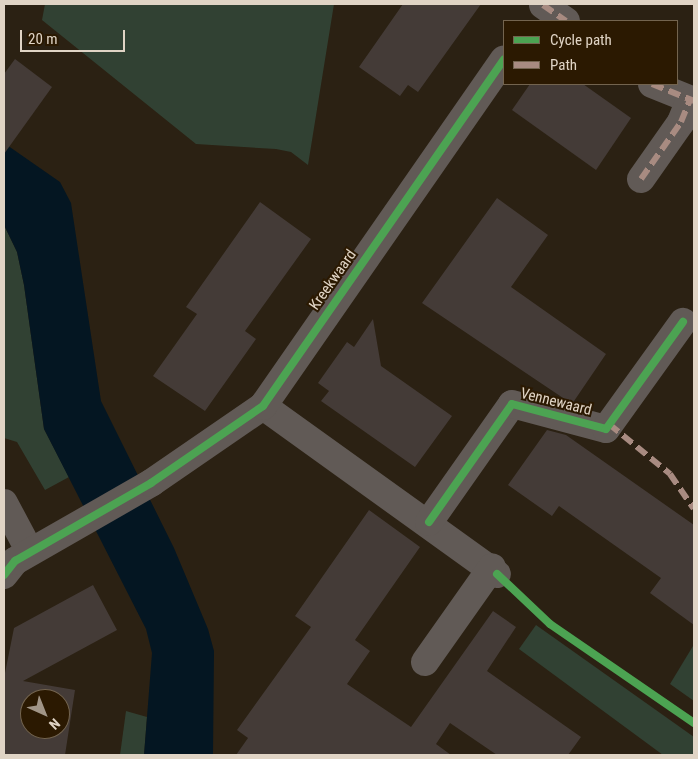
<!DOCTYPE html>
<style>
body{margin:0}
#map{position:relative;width:698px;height:759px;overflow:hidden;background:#2b2113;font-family:"Roboto Condensed",sans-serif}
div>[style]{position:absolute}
.green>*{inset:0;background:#314133}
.water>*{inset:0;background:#041622}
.building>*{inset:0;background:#443b37}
.minor>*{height:28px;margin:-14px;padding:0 14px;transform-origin:14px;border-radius:14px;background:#615a56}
.quiet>*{height:6px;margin-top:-3px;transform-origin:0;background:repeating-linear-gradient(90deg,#a88b81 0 12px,transparent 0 18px)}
.cycleway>*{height:8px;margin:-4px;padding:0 4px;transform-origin:4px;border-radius:4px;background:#4ca352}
span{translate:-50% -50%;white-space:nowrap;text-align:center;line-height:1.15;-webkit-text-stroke:4px #2b1901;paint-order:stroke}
.street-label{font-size:15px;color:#e0d4c5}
.frame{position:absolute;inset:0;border:5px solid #e0d4c5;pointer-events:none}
.legend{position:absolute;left:503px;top:20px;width:175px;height:65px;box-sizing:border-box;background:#2b1901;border:1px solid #73644f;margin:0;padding:6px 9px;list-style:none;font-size:15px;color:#e0d4c5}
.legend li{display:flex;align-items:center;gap:10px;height:25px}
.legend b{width:25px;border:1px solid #73644f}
.north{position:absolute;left:20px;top:689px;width:50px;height:50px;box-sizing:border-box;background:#2b1901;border:1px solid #73644f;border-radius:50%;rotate:136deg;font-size:14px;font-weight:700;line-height:20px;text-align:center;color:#e0d4c5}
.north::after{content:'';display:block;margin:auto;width:18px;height:22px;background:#a19587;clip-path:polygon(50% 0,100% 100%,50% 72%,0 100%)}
.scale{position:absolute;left:20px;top:30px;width:105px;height:22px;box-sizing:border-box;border:2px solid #e0d4c5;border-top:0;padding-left:6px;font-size:15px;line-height:18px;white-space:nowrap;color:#e0d4c5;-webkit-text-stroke:4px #2b1901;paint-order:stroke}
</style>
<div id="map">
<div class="green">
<div style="clip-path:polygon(45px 4px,334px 4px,308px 165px,291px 152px,276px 149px,196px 144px,42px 20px)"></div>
<div style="clip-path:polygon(4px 225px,17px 252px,24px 285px,44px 429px,69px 477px,45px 490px,17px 442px,4px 438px)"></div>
<div style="clip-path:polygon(536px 625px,694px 737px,694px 755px,663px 755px,519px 649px)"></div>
<div style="clip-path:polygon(693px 646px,694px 647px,694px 701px,670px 684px)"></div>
<div style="clip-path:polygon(126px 711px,147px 717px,144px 755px,120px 755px)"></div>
</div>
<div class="water">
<div style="clip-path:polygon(4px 143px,60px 182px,71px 203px,101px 401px,174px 548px,208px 629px,214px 651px,213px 755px,144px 755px,152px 653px,146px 629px,44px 429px,24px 285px,17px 252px,4px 225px)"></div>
</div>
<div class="building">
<div style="clip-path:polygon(403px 4px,481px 4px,418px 92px,408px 85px,400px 96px,359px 67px)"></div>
<div style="clip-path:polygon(15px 59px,52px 87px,4px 154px,4px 74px)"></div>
<div style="clip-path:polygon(530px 84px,583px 84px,631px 118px,596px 170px,512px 110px)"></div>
<div style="clip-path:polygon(497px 198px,548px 235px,511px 287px,606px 354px,572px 404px,422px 303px)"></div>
<div style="clip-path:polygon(260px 202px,311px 239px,245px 331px,256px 339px,205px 411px,153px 376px,197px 314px,186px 307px)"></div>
<div style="clip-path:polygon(373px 319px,381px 366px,452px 416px,415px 467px,321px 401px,329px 391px,318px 383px,347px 342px,354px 347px)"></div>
<div style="clip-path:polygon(547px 430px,566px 435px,694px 525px,694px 625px,650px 593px,661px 578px,559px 506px,552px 516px,508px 485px)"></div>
<div style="clip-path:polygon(369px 510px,420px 547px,355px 640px,370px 651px,347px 684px,411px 727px,493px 611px,516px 627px,487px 671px,581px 737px,568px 755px,497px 755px,450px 723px,436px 744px,451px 755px,236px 755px,248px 738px,237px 730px,311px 627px,295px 616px)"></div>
<div style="clip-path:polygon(evenodd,93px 585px,117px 630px,23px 681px,75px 690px,65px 755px,4px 755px,4px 678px,14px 628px,93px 585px,30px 699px,60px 699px,60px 729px,30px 729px,30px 699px)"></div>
</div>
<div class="minor">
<div style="left:543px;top:5px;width:28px;rotate:35deg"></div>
<div style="left:652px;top:84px;width:45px;rotate:22deg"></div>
<div style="left:641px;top:179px;width:70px;rotate:-54.9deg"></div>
<div style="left:681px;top:122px;width:24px;rotate:-68deg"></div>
<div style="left:263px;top:406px;width:288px;rotate:35.7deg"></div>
<div style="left:4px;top:503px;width:55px;rotate:62deg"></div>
<div style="left:429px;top:522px;width:144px;rotate:-54.9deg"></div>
<div style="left:512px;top:404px;width:97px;rotate:14.9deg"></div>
<div style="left:606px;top:429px;width:132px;rotate:-54.3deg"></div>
<div style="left:4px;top:575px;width:18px;rotate:-52deg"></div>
<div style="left:15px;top:561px;width:157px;rotate:-29.8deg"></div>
<div style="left:151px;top:483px;width:136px;rotate:-34.5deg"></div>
<div style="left:263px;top:406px;width:422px;rotate:-55.2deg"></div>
<div style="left:425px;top:662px;width:116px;rotate:-54.8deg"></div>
</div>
<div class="quiet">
<div style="left:543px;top:5px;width:28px;rotate:35deg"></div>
<div style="left:652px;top:84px;width:45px;rotate:22deg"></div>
<div style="left:641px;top:179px;width:70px;rotate:-54.9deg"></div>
<div style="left:681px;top:122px;width:24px;rotate:-68deg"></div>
<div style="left:609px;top:424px;width:79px;rotate:39.3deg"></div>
<div style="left:670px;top:474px;width:42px;rotate:55.6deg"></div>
</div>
<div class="cycleway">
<div style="left:429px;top:522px;width:144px;rotate:-54.9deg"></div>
<div style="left:512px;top:404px;width:97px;rotate:14.9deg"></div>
<div style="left:606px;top:429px;width:132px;rotate:-54.3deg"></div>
<div style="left:497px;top:574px;width:73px;rotate:43.3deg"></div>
<div style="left:550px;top:624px;width:175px;rotate:34.5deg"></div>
<div style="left:4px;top:575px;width:18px;rotate:-52deg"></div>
<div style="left:15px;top:561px;width:157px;rotate:-29.8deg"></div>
<div style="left:151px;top:483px;width:136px;rotate:-34.5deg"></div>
<div style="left:263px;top:406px;width:422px;rotate:-55.2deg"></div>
</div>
<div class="street-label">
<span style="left:333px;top:280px;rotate:-55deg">Kreekwaard</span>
<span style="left:556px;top:402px;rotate:14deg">Vennewaard</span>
</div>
<div class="frame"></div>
<ul class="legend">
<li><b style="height:6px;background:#4ca352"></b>Cycle path</li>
<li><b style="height:6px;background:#a88b81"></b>Path</li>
</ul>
<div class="north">N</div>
<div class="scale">20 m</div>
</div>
